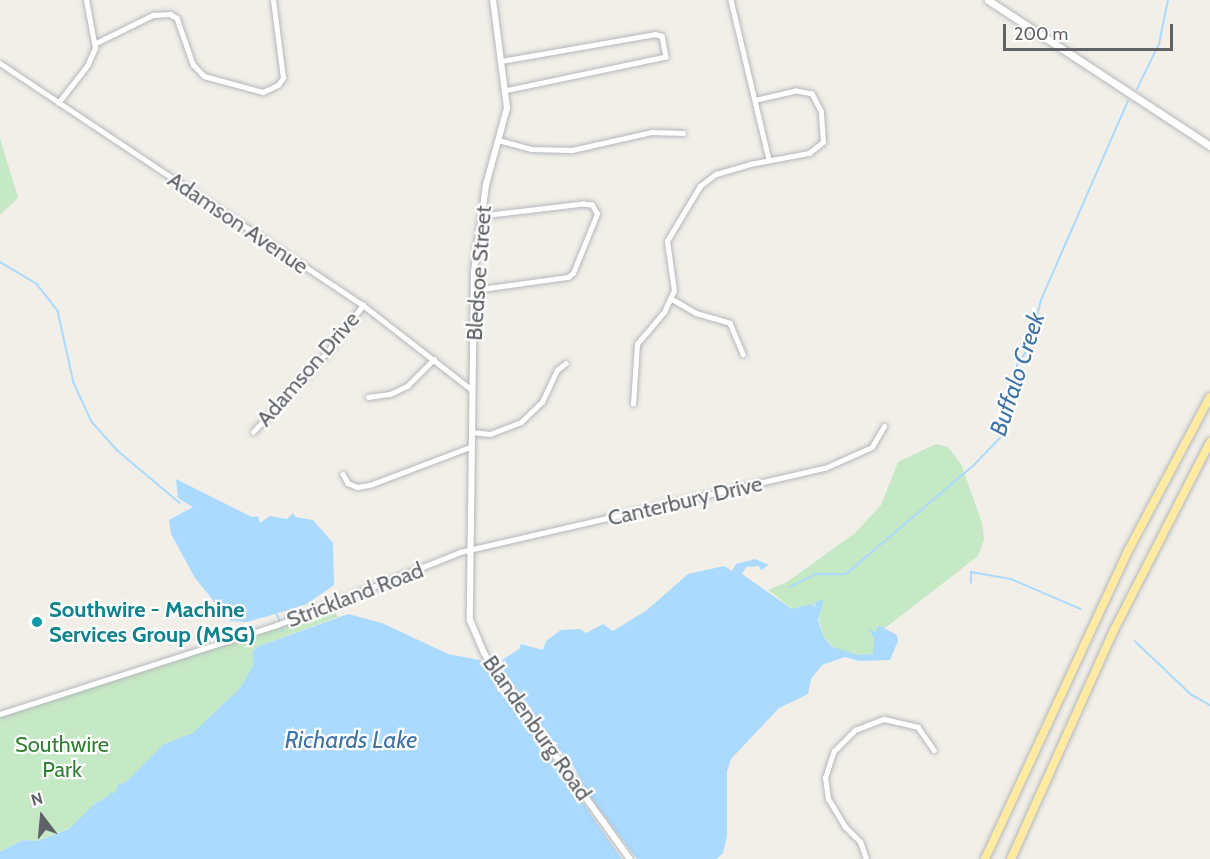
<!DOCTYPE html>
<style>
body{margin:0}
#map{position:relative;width:1210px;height:859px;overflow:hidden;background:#f1efe8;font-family:Cabin,sans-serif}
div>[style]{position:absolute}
.green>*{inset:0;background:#c5e8c5}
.water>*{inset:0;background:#aadaff}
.stream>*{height:1.5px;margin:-0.75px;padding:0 0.75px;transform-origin:0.75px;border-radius:0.75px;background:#aadaff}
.roads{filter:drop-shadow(0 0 2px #b5b8bc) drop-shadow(0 0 2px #b5b8bc)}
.minor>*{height:4.5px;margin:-2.25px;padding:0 2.25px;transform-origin:2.25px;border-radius:2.25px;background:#fff}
.tertiary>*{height:6px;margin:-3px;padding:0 3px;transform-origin:3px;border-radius:3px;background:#fff}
.secondary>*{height:7px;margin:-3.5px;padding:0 3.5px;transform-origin:3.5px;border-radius:3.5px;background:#fff}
.trunk>*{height:8px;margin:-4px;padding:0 4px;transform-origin:4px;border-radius:4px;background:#feeaa1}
.dots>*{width:16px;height:16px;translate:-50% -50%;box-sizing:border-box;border:3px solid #fff;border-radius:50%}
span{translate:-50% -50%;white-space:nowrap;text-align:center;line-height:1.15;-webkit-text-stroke:4.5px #fff;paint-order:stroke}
.street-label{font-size:22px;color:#5f6368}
.culture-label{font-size:22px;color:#0d838f;font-weight:700}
.left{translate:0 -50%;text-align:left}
.park-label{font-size:22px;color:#348238}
.water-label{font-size:24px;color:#4174aa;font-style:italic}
.north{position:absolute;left:12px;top:787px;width:60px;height:60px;-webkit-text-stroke:4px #fff;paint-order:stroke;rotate:344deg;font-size:16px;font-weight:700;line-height:24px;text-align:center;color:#5f6368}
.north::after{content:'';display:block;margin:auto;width:21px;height:27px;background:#5f6368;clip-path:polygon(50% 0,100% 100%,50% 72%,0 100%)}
.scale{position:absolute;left:1003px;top:24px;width:170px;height:27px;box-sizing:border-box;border:3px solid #5f6368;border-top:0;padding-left:8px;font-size:18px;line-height:21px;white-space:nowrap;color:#5f6368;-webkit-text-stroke:4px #fff;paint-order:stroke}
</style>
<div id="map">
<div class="green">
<div style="clip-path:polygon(0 138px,18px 198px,0 215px)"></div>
<div style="clip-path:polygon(936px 444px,948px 447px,961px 464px,982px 523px,984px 540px,978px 556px,884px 629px,877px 625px,877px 632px,869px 630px,874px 638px,874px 654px,859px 655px,835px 649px,823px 636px,816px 605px,794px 610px,768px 590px,787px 582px,855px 533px,881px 505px,898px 462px)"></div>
<div style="clip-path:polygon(333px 607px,338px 617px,257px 647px,253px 651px,253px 666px,240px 688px,214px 715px,193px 733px,165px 744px,114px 794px,93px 805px,73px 827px,38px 841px,23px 840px,0 852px,0 717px)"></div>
</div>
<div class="water">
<div style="clip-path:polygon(176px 479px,252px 517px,258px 516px,260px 523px,270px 516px,287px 519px,293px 513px,295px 517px,313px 520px,333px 543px,334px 585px,307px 604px,282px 612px,247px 622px,230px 621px,195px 578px,171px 534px,169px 520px,193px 507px,178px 498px)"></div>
<div style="clip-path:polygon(755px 559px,769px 565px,761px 570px,759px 566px,746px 567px,742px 574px,792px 609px,812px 604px,815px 607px,816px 602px,824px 599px,818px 619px,823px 636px,832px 647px,859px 655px,873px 654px,874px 638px,868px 628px,876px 632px,878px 625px,897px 635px,898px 641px,890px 660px,859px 661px,845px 657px,822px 665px,811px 679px,808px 694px,779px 708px,731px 759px,727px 771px,727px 836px,723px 853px,717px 859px,637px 859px,589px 796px,574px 767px,531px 717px,531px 708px,502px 671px,502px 660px,519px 649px,521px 644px,543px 650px,546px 641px,561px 630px,580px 629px,586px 633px,603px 624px,613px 631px,647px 610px,688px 574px,724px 566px,732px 571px,736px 564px)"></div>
<div style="clip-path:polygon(348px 614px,382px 623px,448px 654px,480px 660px,498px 682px,497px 691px,510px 698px,622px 859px,0 859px,0 852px,23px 840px,38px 841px,69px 829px,93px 805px,109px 796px,110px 791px,114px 794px,119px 784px,125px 783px,164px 744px,193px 733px,240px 688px,253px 666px,253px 651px,257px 647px)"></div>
</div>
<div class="stream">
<div style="left:1137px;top:89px;width:50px;rotate:-63.9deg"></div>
<div style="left:1159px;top:44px;width:45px;rotate:-78.4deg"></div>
<div style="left:0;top:262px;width:43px;rotate:30.7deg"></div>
<div style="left:37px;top:284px;width:34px;rotate:52deg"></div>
<div style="left:58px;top:311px;width:74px;rotate:77.5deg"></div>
<div style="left:74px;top:383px;width:43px;rotate:65.2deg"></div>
<div style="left:92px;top:422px;width:38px;rotate:48deg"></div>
<div style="left:117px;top:450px;width:82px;rotate:40.1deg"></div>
<div style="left:971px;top:583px;width:11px;rotate:-90deg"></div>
<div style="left:971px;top:572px;width:41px;rotate:9.9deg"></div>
<div style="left:1011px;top:579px;width:76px;rotate:23.2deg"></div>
<div style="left:790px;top:587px;width:28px;rotate:-27deg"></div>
<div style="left:815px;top:574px;width:31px"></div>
<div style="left:846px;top:574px;width:168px;rotate:-40.4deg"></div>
<div style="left:974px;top:465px;width:40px;rotate:-46deg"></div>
<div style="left:1002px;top:436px;width:76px;rotate:-77.8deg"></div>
<div style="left:1018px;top:362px;width:17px;rotate:-50deg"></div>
<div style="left:1029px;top:349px;width:50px;rotate:-76.2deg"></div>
<div style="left:1041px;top:300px;width:217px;rotate:-66.4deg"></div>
<div style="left:277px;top:614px;width:8px;rotate:67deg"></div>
<div style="left:281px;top:626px;width:5px;rotate:68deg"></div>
<div style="left:1135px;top:641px;width:79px;rotate:43.5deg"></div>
<div style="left:1192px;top:695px;width:21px;rotate:29deg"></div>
</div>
<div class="roads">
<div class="minor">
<div style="left:731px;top:0;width:164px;rotate:76.6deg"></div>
<div style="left:96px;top:43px;width:64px;rotate:-26.2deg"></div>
<div style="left:153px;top:15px;width:17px;rotate:-3deg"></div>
<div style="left:170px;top:14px;width:8px;rotate:30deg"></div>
<div style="left:177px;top:18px;width:49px;rotate:70.8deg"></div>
<div style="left:193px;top:64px;width:16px;rotate:47deg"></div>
<div style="left:204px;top:76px;width:61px;rotate:15.2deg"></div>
<div style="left:263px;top:92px;width:17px;rotate:-25deg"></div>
<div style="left:278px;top:85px;width:9px;rotate:-54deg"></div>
<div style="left:283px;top:78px;width:79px;rotate:-97.3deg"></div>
<div style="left:501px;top:61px;width:156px;rotate:-9.9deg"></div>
<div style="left:655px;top:34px;width:7px;rotate:16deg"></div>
<div style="left:662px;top:36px;width:21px;rotate:79deg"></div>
<div style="left:666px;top:57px;width:165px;rotate:168.1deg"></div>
<div style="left:0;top:63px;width:436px;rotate:33.7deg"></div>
<div style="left:363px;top:305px;width:138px;rotate:37.9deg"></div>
<div style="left:58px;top:103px;width:47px;rotate:-51.9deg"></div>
<div style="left:87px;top:66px;width:20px;rotate:-66deg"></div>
<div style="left:95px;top:48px;width:49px;rotate:-100.6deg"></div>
<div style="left:498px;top:140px;width:34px;rotate:15deg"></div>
<div style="left:531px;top:149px;width:41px;rotate:1.4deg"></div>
<div style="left:572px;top:150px;width:82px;rotate:-12.7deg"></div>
<div style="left:652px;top:132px;width:31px;rotate:2deg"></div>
<div style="left:474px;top:290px;width:95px;rotate:-7.9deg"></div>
<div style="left:568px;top:277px;width:6px;rotate:-39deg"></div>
<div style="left:573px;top:273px;width:64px;rotate:-67.9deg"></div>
<div style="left:597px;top:214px;width:10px;rotate:-119deg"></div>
<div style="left:592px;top:205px;width:9px;rotate:-174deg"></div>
<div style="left:583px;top:204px;width:101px;rotate:173.2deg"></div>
<div style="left:672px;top:299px;width:28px;rotate:30deg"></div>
<div style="left:696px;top:313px;width:35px;rotate:16deg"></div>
<div style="left:730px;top:323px;width:34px;rotate:67deg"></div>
<div style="left:368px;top:397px;width:22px;rotate:-8deg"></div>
<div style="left:390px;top:394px;width:19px;rotate:-25deg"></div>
<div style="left:407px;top:386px;width:38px;rotate:-45deg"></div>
<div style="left:633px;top:404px;width:60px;rotate:-86.2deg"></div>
<div style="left:637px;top:344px;width:42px;rotate:-49.8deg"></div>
<div style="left:664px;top:312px;width:23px;rotate:-65deg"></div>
<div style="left:674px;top:291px;width:50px;rotate:-98deg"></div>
<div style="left:667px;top:241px;width:64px;rotate:-59deg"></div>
<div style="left:700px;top:186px;width:20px;rotate:-37deg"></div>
<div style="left:716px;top:174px;width:35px;rotate:-16deg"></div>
<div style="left:750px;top:164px;width:60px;rotate:-10.6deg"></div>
<div style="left:809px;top:153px;width:18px;rotate:-38deg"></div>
<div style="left:823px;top:142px;width:30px;rotate:-94deg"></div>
<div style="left:821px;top:112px;width:20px;rotate:-117deg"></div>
<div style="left:812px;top:94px;width:16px;rotate:-169deg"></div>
<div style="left:796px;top:91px;width:40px;rotate:167deg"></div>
<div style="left:253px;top:432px;width:110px;rotate:-47.2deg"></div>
<div style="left:328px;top:351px;width:58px;rotate:-52.7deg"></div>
<div style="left:471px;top:432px;width:19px;rotate:6deg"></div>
<div style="left:490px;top:434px;width:33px;rotate:-21deg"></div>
<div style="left:521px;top:422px;width:29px;rotate:-44deg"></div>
<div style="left:542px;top:402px;width:35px;rotate:-65deg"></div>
<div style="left:557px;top:370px;width:11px;rotate:-38deg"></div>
<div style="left:343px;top:474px;width:10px;rotate:61deg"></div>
<div style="left:348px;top:483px;width:10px;rotate:24deg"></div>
<div style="left:357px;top:487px;width:13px;rotate:-9deg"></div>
<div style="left:370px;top:485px;width:107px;rotate:-20.8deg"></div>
<div style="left:0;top:714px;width:291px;rotate:-17.8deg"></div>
<div style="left:277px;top:625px;width:197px;rotate:-21.7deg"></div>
<div style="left:460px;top:552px;width:375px;rotate:-13deg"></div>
<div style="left:825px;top:468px;width:51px;rotate:-24.1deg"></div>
<div style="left:872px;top:447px;width:24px;rotate:-60deg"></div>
<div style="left:866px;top:859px;width:18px;rotate:-109deg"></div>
<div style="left:860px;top:842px;width:21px;rotate:-135deg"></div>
<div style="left:845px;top:827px;width:33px;rotate:-121deg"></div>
<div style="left:828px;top:799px;width:21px;rotate:-98deg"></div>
<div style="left:825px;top:778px;width:28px;rotate:-72deg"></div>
<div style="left:834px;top:751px;width:30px;rotate:-45deg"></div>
<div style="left:855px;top:730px;width:31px;rotate:-21deg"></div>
<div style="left:884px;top:719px;width:35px;rotate:13deg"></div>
<div style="left:918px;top:727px;width:28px;rotate:55deg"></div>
</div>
<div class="tertiary">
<div style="left:493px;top:0;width:109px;rotate:82.6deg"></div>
<div style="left:507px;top:108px;width:80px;rotate:105.3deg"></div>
<div style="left:486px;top:185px;width:88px;rotate:97.9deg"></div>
<div style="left:474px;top:272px;width:348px;rotate:90.7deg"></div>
<div style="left:470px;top:620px;width:36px;rotate:67deg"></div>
<div style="left:484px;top:653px;width:28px;rotate:58deg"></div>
<div style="left:499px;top:677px;width:224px;rotate:54.3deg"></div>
</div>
<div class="secondary">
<div style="left:988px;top:0;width:266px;rotate:33.3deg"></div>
</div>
<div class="trunk">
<div style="left:985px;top:859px;width:340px;rotate:-65.1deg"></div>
<div style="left:1128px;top:551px;width:174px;rotate:-62deg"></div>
<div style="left:1011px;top:859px;width:251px;rotate:-65.8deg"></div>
<div style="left:1114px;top:630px;width:211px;rotate:-62.9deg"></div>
</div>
</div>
<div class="dots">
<div style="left:37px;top:622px;background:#0f9aa8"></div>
</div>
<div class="street-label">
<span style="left:238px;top:223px;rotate:34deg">Adamson Avenue</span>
<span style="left:479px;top:273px;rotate:-86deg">Bledsoe Street</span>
<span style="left:308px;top:369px;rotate:-49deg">Adamson Drive</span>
<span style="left:685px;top:501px;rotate:-13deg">Canterbury Drive</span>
<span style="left:355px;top:595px;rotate:-21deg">Strickland Road</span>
<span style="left:537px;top:728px;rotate:55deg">Blandenburg Road</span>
</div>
<div class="culture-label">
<span class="left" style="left:49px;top:622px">Southwire - Machine<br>Services Group (MSG)</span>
</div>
<div class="park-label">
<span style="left:62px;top:757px">Southwire<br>Park</span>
</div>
<div class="water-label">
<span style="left:1017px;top:374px;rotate:-72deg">Buffalo Creek</span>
<span style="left:351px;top:740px">Richards Lake</span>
</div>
<div class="north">N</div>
<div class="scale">200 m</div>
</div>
